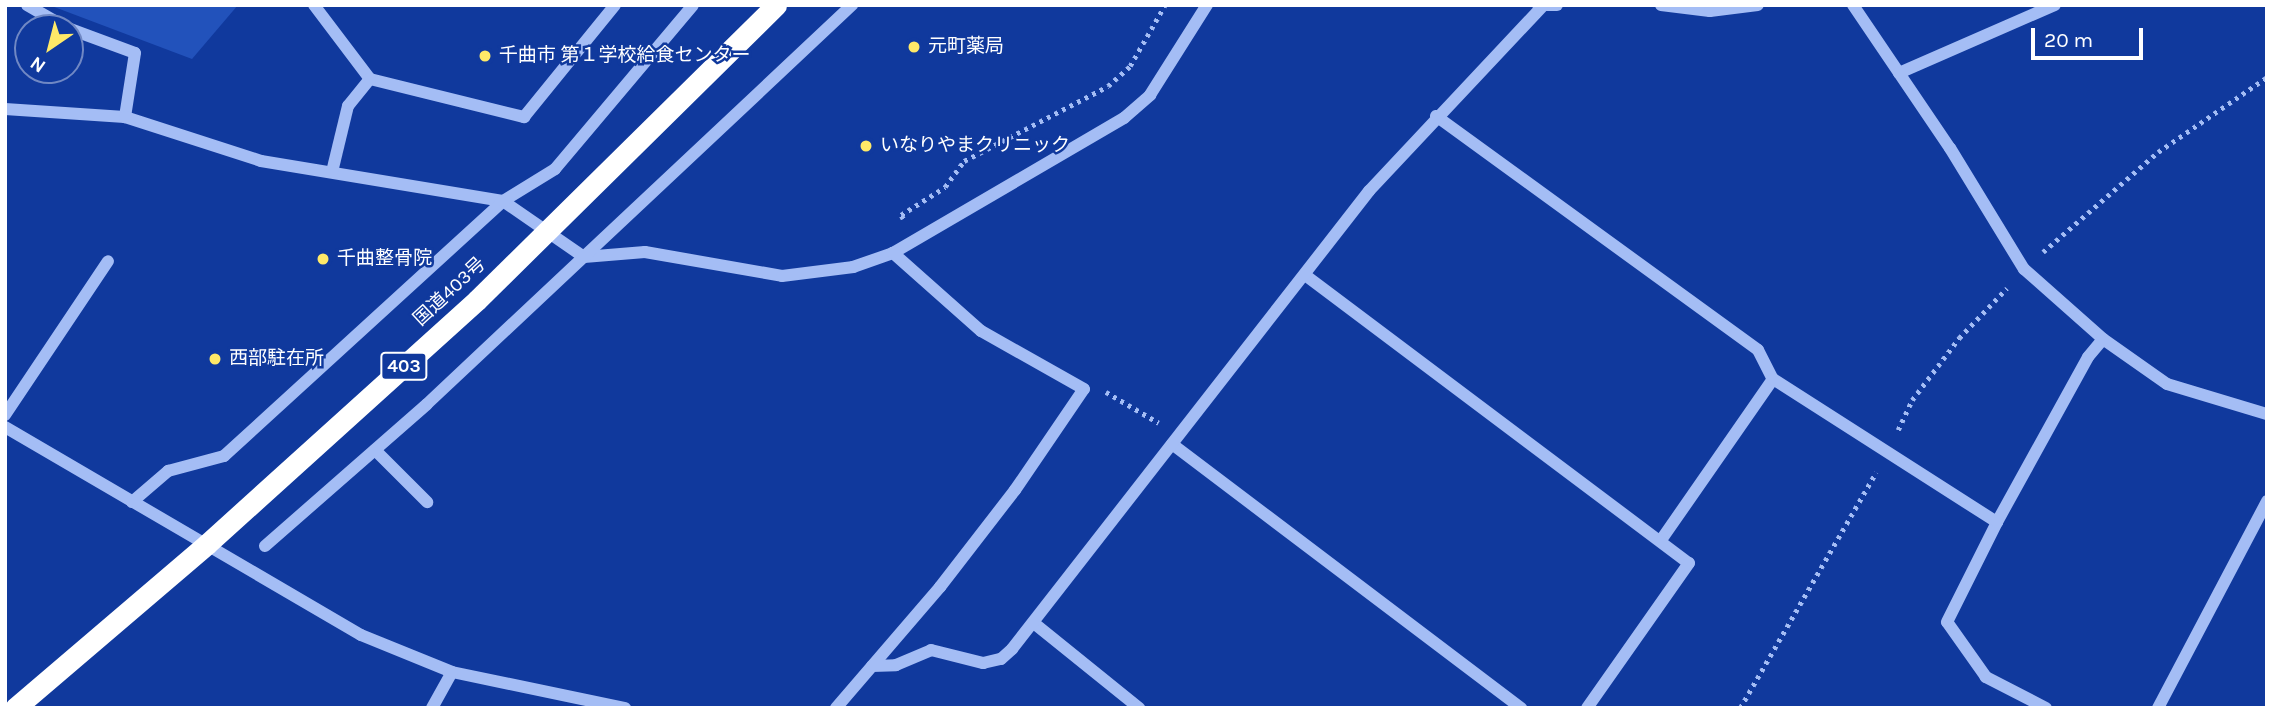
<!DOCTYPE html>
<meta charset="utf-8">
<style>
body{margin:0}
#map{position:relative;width:2272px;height:713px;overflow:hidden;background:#10399d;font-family:Karla,"Noto Sans JP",sans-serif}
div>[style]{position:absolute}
.green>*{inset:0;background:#2252bb}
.path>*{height:4.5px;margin-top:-2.25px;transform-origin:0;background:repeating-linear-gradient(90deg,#a4bdf5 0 3.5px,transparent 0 8.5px)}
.minor>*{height:12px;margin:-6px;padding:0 6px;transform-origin:6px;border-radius:6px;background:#a4bdf5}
.highway>*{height:21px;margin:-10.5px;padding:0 10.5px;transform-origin:10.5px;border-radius:10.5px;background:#fff}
.dots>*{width:19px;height:19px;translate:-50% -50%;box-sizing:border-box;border:4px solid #10399d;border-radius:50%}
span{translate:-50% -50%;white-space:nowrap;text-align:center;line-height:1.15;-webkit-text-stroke:5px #10399d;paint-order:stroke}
.shield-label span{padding:2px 5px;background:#10399d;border:2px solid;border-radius:5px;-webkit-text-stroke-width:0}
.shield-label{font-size:18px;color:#fff;font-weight:700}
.poi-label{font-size:19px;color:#fff}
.left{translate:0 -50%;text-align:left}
.street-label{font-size:19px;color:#fff}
.frame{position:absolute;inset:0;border:7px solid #fff;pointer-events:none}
.north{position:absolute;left:14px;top:14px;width:70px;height:70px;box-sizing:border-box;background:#10399d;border:2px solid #7088c4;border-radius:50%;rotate:215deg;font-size:19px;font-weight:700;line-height:28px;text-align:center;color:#fff}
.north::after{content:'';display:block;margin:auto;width:24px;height:32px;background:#ffe968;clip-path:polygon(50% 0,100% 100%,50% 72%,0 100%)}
.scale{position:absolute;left:2031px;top:28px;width:112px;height:32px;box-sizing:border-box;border:4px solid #fff;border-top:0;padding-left:9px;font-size:21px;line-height:24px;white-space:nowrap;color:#fff;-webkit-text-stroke:5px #10399d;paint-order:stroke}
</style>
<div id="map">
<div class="green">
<div style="clip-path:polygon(49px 5px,238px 5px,192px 59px)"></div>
</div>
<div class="path">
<div style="left:903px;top:219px;width:4px;rotate:-117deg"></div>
<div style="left:901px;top:215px;width:52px;rotate:-32.5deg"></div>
<div style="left:945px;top:187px;width:32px;rotate:-54deg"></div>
<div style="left:964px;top:161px;width:162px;rotate:-27.5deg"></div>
<div style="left:1108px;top:86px;width:30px;rotate:-42deg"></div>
<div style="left:1130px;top:66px;width:70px;rotate:-60.2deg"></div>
<div style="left:2043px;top:252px;width:152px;rotate:-41deg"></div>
<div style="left:2158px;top:152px;width:132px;rotate:-34.5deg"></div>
<div style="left:1106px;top:392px;width:61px;rotate:30.3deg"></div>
<div style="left:1898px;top:430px;width:33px;rotate:-65deg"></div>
<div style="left:1912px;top:400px;width:78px;rotate:-52.8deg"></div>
<div style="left:1959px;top:338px;width:69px;rotate:-46.2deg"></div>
<div style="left:1740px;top:708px;width:272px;rotate:-60deg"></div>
</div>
<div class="minor">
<div style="left:27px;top:5px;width:46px;rotate:29.9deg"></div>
<div style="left:314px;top:5px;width:93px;rotate:52.9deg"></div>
<div style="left:370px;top:79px;width:159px;rotate:13.9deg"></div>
<div style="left:524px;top:117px;width:144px;rotate:-50.9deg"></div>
<div style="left:1538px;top:5px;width:19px"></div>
<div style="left:1661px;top:5px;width:49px;rotate:7deg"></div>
<div style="left:1710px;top:11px;width:48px;rotate:-7.1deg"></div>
<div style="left:1853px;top:5px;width:173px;rotate:55.9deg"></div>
<div style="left:1950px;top:148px;width:142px;rotate:58.6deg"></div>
<div style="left:2024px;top:269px;width:106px;rotate:41.5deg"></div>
<div style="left:2103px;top:339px;width:78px;rotate:35.1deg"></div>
<div style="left:2167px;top:384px;width:104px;rotate:16.7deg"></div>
<div style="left:70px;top:29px;width:69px;rotate:20.3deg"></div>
<div style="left:135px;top:53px;width:65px;rotate:98.9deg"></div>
<div style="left:1899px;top:73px;width:170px;rotate:-23.6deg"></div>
<div style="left:5px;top:109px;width:120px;rotate:3.8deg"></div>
<div style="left:125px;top:117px;width:143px;rotate:17.9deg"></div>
<div style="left:261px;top:161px;width:245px;rotate:9.4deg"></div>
<div style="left:503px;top:201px;width:98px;rotate:34.7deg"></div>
<div style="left:584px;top:257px;width:61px;rotate:-4.7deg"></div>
<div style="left:645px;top:252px;width:139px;rotate:9.9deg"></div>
<div style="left:782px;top:276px;width:72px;rotate:-7.2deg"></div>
<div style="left:853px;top:267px;width:42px;rotate:-19.3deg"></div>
<div style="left:893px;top:253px;width:268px;rotate:-30.3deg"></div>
<div style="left:1124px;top:118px;width:35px;rotate:-41deg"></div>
<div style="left:1150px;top:95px;width:107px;rotate:-57.7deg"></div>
<div style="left:1436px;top:116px;width:398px;rotate:36deg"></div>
<div style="left:1758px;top:350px;width:33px;rotate:63deg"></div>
<div style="left:1773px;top:379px;width:196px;rotate:124.8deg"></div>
<div style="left:332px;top:172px;width:68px;rotate:-76.4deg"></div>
<div style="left:348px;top:106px;width:35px;rotate:-51deg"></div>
<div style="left:1305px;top:275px;width:480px;rotate:36.9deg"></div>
<div style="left:1689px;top:563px;width:177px;rotate:125.1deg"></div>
<div style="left:1773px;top:379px;width:266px;rotate:32.6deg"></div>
<div style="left:5px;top:415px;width:185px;rotate:-56.2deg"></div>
<div style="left:5px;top:427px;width:412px;rotate:30.3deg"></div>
<div style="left:361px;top:635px;width:98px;rotate:22.1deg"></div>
<div style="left:452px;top:672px;width:177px;rotate:11.8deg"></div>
<div style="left:1172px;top:444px;width:438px;rotate:37.1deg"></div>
<div style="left:375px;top:450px;width:74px;rotate:45deg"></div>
<div style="left:132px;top:502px;width:48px;rotate:-40.7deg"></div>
<div style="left:168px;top:471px;width:58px;rotate:-15deg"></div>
<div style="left:224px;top:456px;width:378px;rotate:-42.4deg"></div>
<div style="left:503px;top:201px;width:61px;rotate:-31.6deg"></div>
<div style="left:555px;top:169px;width:214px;rotate:-49.9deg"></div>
<div style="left:265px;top:546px;width:215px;rotate:-41.2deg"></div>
<div style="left:427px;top:404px;width:583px;rotate:-43.19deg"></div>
<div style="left:1035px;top:624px;width:134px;rotate:38.9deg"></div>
<div style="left:872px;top:666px;width:24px;rotate:-2deg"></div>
<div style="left:896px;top:665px;width:38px;rotate:-23deg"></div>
<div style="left:931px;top:650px;width:54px;rotate:14deg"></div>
<div style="left:983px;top:663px;width:18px;rotate:-13deg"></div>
<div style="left:1001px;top:659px;width:15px;rotate:-42deg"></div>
<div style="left:1012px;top:649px;width:581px;rotate:-52.06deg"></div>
<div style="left:1369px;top:191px;width:254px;rotate:-46.8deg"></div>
<div style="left:432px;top:708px;width:41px;rotate:-60.9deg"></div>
<div style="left:836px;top:708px;width:160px;rotate:-49.3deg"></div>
<div style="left:940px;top:587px;width:123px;rotate:-52.3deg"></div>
<div style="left:1015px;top:490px;width:122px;rotate:-55.7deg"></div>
<div style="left:1084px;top:389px;width:118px;rotate:-150.6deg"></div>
<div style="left:981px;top:331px;width:118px;rotate:-138.4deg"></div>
<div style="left:2046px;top:708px;width:68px;rotate:-152.7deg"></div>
<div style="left:1986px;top:677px;width:67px;rotate:-125.3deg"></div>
<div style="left:1947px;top:622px;width:112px;rotate:-63.4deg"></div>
<div style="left:1997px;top:522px;width:188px;rotate:-61.1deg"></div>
<div style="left:2088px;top:357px;width:23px;rotate:-50deg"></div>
<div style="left:2158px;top:708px;width:234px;rotate:-62.2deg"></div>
</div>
<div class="highway">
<div style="left:15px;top:708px;width:253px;rotate:-40.5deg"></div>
<div style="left:207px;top:544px;width:364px;rotate:-42.1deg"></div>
<div style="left:477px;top:300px;width:420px;rotate:-44.6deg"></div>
</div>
<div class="dots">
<div style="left:914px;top:47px;background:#ffe968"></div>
<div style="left:485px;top:56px;background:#ffe968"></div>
<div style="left:866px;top:146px;background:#ffe968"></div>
<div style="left:323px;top:259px;background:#ffe968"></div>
<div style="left:215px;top:359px;background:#ffe968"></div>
</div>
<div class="shield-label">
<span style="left:404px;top:366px">403</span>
</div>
<div class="poi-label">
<span class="left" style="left:928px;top:47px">元町薬局</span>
<span class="left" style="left:499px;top:56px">千曲市 第１学校給食センター</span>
<span class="left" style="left:880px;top:146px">いなりやまクリニック</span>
<span class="left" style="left:337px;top:259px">千曲整骨院</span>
<span class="left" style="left:229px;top:359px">西部駐在所</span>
</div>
<div class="street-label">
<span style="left:450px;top:292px;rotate:-43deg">国道403号</span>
</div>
<div class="frame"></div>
<div class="north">N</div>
<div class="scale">20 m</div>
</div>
